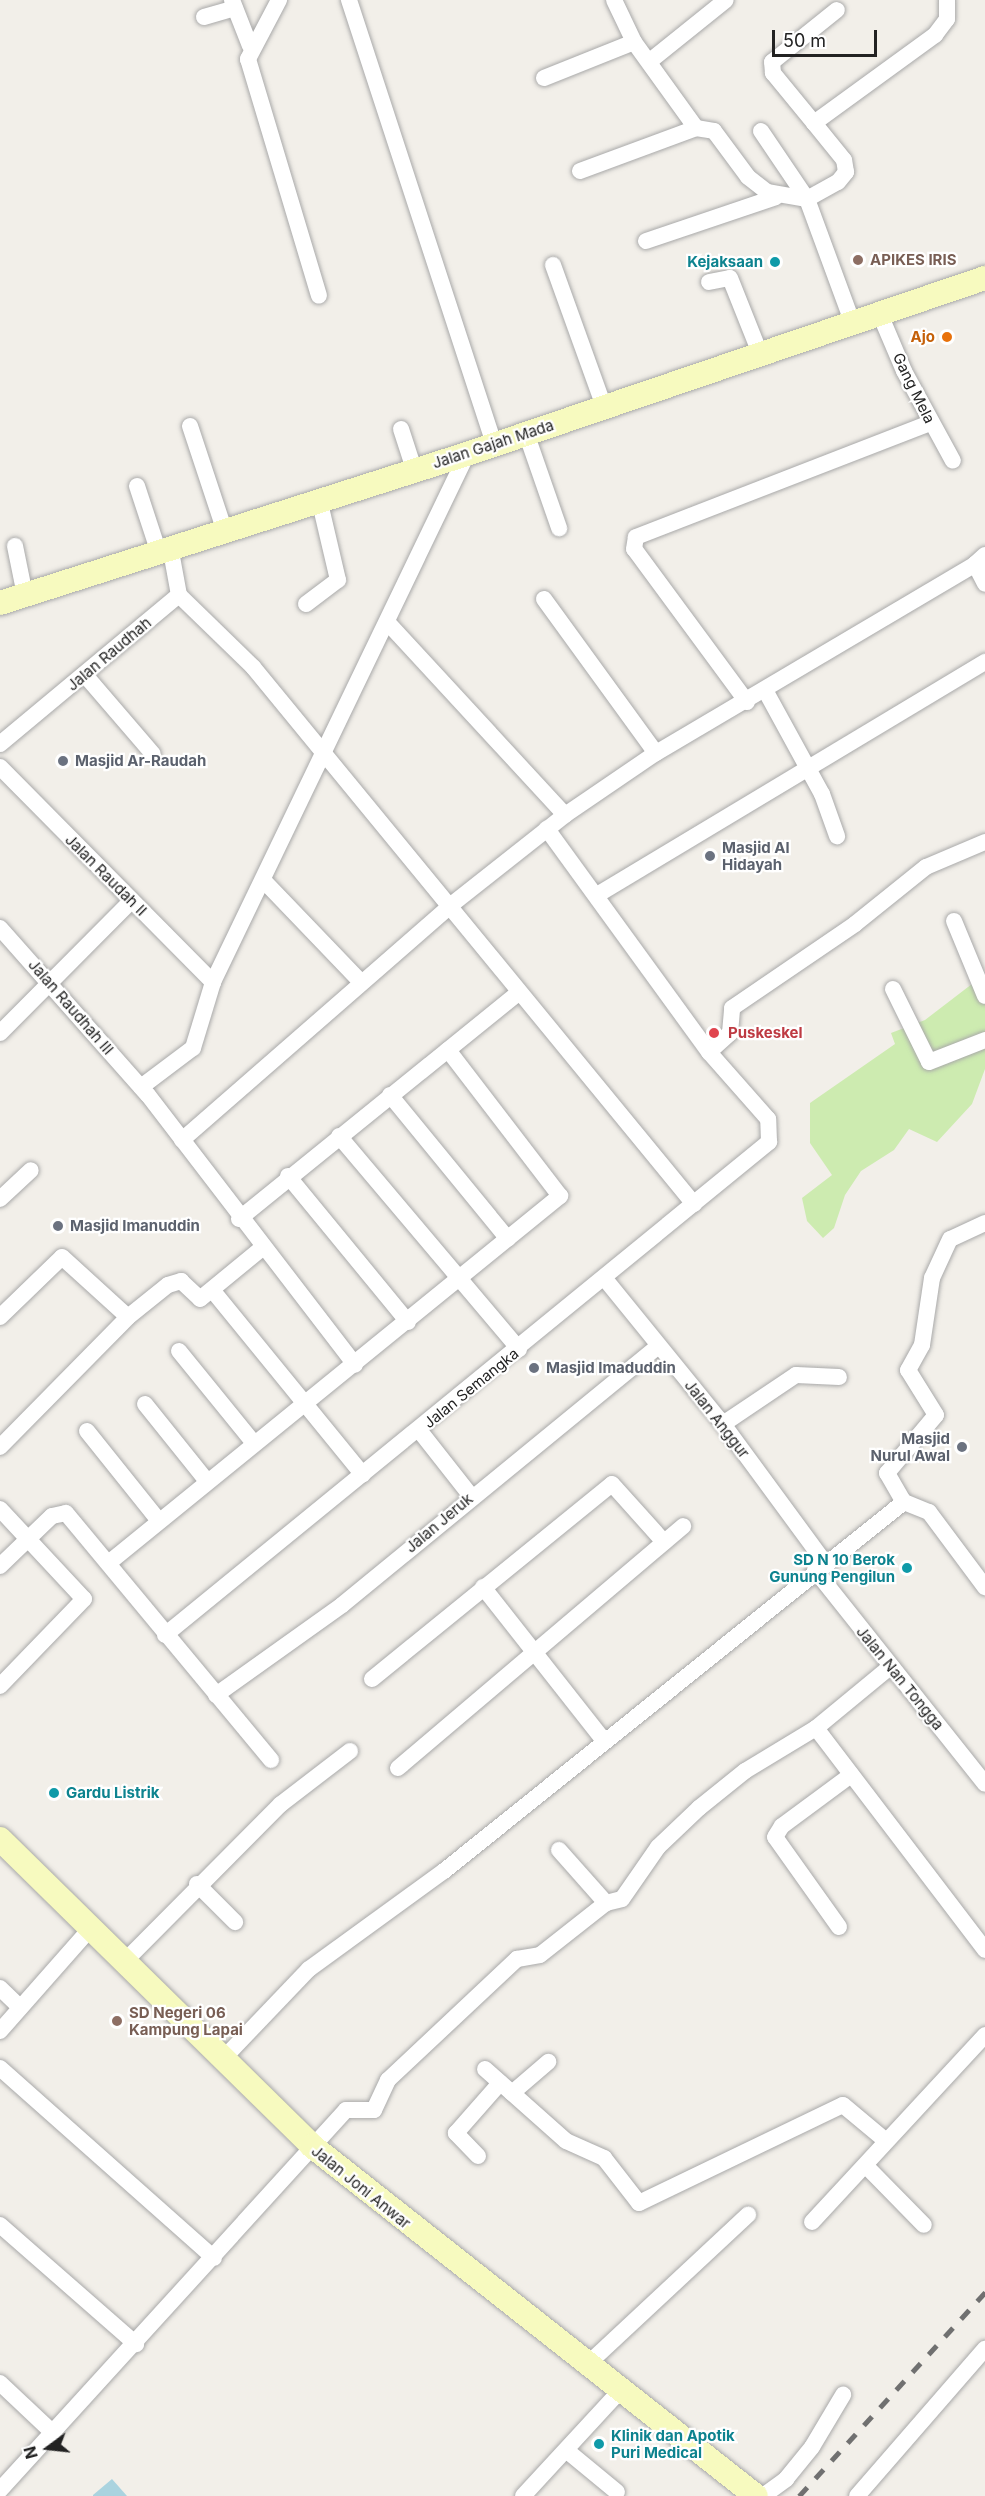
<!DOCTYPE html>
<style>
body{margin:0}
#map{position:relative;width:985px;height:2496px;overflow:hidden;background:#f2efe9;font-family:Inter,sans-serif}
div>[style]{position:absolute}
.grass>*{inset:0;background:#cdebb0}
.water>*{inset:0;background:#aad3df}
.roads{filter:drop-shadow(0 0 2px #a9a9a9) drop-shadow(0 0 2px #a9a9a9)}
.minor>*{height:16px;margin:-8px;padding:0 8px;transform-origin:8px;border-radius:8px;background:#fff}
.secondary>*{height:24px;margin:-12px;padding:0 12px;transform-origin:12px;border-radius:12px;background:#f7fabf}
.rail>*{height:4.5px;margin-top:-2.25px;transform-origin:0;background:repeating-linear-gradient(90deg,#707070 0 12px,transparent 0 24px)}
.dots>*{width:16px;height:16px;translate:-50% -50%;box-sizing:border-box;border:3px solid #fff;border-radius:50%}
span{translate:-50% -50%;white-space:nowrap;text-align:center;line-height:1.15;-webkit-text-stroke:4.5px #fff;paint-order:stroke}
.education-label{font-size:15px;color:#785e54;font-weight:700}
.left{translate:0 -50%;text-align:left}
.culture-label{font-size:15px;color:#0d838f;font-weight:700}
.right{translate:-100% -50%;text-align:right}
.food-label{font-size:15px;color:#c56008;font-weight:700}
.street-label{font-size:15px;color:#222}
.worship-label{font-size:15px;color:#5b616d;font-weight:700}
.health-label{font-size:15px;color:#be3a42;font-weight:700}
.north{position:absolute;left:18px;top:2418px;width:60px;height:60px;-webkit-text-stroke:4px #fff;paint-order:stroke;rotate:255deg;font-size:16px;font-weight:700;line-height:24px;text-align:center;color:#222}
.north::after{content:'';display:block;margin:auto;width:21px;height:27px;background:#222;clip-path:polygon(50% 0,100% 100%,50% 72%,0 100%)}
.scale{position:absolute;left:772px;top:30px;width:105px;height:27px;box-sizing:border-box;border:3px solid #222;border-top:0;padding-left:8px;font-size:18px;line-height:21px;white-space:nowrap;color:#222;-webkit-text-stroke:4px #fff;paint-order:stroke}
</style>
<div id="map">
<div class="grass">
<div style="clip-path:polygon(985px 974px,985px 1069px,972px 1104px,937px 1142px,909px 1129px,894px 1150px,861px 1171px,845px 1195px,834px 1228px,823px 1238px,807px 1221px,802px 1198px,832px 1175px,810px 1143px,810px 1103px,895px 1044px,891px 1033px,925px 1020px)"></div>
</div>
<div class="water">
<div style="clip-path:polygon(112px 2479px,127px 2496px,93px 2496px,93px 2495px)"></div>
</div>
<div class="roads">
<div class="minor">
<div style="left:232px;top:0;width:49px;rotate:68.6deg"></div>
<div style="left:279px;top:0;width:67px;rotate:117.7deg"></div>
<div style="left:248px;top:59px;width:247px;rotate:73.3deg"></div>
<div style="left:349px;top:0;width:467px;rotate:71.9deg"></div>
<div style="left:614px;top:0;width:47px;rotate:64.5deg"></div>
<div style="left:634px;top:42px;width:106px;rotate:54.2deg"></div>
<div style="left:696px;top:128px;width:18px;rotate:9deg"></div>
<div style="left:714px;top:131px;width:57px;rotate:53.5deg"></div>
<div style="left:748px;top:177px;width:24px;rotate:38deg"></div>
<div style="left:767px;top:192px;width:41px;rotate:9.9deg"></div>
<div style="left:807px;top:199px;width:130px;rotate:69.8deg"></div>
<div style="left:204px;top:17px;width:32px;rotate:-16deg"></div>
<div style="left:650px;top:61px;width:97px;rotate:-38.8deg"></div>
<div style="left:544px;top:78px;width:97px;rotate:-21.8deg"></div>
<div style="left:814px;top:123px;width:65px;rotate:-129.4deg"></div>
<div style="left:773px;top:73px;width:11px;rotate:-95deg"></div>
<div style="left:772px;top:62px;width:83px;rotate:-38.7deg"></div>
<div style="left:761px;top:131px;width:82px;rotate:55.9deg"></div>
<div style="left:807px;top:199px;width:35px;rotate:-29deg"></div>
<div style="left:838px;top:182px;width:13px;rotate:-51deg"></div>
<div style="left:846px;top:172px;width:12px;rotate:-99deg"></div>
<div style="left:844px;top:160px;width:48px;rotate:-129deg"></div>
<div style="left:814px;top:123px;width:150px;rotate:-36deg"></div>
<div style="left:935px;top:35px;width:20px;rotate:-53deg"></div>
<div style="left:947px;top:19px;width:19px;rotate:-90deg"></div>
<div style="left:580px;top:171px;width:124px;rotate:-20.3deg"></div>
<div style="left:646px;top:241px;width:137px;rotate:-18.7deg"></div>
<div style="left:553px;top:265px;width:151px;rotate:70.2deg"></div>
<div style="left:709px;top:282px;width:21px;rotate:-11deg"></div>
<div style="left:730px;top:278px;width:79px;rotate:68.3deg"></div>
<div style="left:879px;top:312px;width:64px;rotate:67deg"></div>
<div style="left:904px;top:371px;width:102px;rotate:61.4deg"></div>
<div style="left:190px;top:426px;width:108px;rotate:71.7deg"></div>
<div style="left:401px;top:429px;width:42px;rotate:72deg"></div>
<div style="left:526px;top:433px;width:101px;rotate:70.8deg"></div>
<div style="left:137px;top:486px;width:67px;rotate:71.8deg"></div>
<div style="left:15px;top:546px;width:50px;rotate:78.5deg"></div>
<div style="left:985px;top:555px;width:13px;rotate:138deg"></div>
<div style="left:975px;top:564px;width:22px;rotate:63deg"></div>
<div style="left:179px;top:595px;width:103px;rotate:44.2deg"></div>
<div style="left:253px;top:667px;width:695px;rotate:50.61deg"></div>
<div style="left:544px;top:599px;width:190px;rotate:54deg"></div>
<div style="left:306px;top:604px;width:40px;rotate:-37deg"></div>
<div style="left:338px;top:580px;width:83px;rotate:-103.2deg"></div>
<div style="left:388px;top:623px;width:261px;rotate:47.3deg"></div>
<div style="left:85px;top:675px;width:104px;rotate:49.3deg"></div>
<div style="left:765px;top:690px;width:119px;rotate:61.3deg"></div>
<div style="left:822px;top:794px;width:45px;rotate:70.3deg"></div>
<div style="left:747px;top:702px;width:190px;rotate:-126.4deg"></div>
<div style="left:634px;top:549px;width:12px;rotate:-81deg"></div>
<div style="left:636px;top:537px;width:315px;rotate:-21.2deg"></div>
<div style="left:0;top:744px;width:233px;rotate:-39.8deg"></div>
<div style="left:179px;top:595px;width:50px;rotate:-100.4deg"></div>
<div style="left:0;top:767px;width:303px;rotate:45.3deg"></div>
<div style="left:264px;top:881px;width:140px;rotate:46.2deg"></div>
<div style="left:597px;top:895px;width:453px;rotate:-31deg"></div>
<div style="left:954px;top:921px;width:81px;rotate:67.5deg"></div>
<div style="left:0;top:928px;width:223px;rotate:48.5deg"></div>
<div style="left:148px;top:1095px;width:340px;rotate:52.5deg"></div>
<div style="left:893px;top:989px;width:81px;rotate:63.7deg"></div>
<div style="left:929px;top:1062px;width:60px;rotate:-21.4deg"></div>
<div style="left:0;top:1033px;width:186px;rotate:-45.2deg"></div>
<div style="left:709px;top:1052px;width:28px;rotate:-42deg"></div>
<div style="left:730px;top:1033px;width:25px;rotate:-85deg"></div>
<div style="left:732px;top:1008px;width:149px;rotate:-34.3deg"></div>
<div style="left:855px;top:924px;width:91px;rotate:-38.8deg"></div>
<div style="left:926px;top:867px;width:64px;rotate:-23deg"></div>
<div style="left:141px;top:1087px;width:65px;rotate:-36.9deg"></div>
<div style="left:193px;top:1048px;width:69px;rotate:-73.1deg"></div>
<div style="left:213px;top:982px;width:586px;rotate:-64.31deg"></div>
<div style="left:390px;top:1095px;width:186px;rotate:50.7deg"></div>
<div style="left:339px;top:1136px;width:279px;rotate:49.8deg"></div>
<div style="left:182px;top:1140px;width:357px;rotate:-41.1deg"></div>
<div style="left:451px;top:905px;width:145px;rotate:-38.3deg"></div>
<div style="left:565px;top:815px;width:110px;rotate:-34.3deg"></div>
<div style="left:656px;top:753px;width:371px;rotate:-30.6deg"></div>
<div style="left:288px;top:1176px;width:189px;rotate:50.6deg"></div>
<div style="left:0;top:1199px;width:42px;rotate:-43.1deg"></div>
<div style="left:239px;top:1219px;width:358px;rotate:-39deg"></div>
<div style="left:985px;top:1223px;width:38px;rotate:155deg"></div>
<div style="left:950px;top:1239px;width:43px;rotate:114.8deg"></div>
<div style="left:932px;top:1278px;width:68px;rotate:98.5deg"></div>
<div style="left:922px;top:1345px;width:29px;rotate:119deg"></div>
<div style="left:908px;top:1370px;width:53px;rotate:58.1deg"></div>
<div style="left:936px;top:1415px;width:76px;rotate:130.2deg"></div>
<div style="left:887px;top:1473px;width:34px;rotate:60deg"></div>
<div style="left:904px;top:1502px;width:27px;rotate:22deg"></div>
<div style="left:929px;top:1512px;width:94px;rotate:53.3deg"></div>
<div style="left:605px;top:1279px;width:187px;rotate:50.9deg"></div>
<div style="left:723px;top:1424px;width:172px;rotate:53.7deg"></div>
<div style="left:213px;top:1291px;width:237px;rotate:50.8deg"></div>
<div style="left:0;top:1317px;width:86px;rotate:-44.1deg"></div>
<div style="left:62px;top:1257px;width:89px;rotate:42.3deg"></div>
<div style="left:179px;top:1351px;width:117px;rotate:50.9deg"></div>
<div style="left:145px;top:1404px;width:99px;rotate:51.2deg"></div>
<div style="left:723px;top:1424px;width:88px;rotate:-33.9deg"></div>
<div style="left:796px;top:1375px;width:43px;rotate:2.7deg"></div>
<div style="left:419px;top:1430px;width:84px;rotate:51.8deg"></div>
<div style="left:87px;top:1431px;width:115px;rotate:51.3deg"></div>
<div style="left:0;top:1447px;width:182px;rotate:-45.4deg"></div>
<div style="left:128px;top:1317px;width:51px;rotate:-38.7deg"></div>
<div style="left:168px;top:1285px;width:14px;rotate:-17deg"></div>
<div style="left:181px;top:1281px;width:26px;rotate:43deg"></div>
<div style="left:200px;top:1299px;width:80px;rotate:-39.4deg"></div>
<div style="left:0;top:1509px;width:123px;rotate:47deg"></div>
<div style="left:84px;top:1599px;width:121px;rotate:134deg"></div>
<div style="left:111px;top:1561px;width:579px;rotate:-39.11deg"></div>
<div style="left:560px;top:1196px;width:184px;rotate:-127.5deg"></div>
<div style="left:0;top:1566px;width:72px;rotate:-43.9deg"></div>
<div style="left:52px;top:1516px;width:14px;rotate:-12deg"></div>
<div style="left:66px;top:1513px;width:321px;rotate:50.3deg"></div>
<div style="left:815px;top:1570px;width:273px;rotate:51.5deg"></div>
<div style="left:483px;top:1587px;width:196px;rotate:51.8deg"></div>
<div style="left:165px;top:1635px;width:780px;rotate:-39.22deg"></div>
<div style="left:769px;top:1142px;width:23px;rotate:-92deg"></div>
<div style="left:768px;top:1119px;width:89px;rotate:-131.4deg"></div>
<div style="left:709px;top:1052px;width:276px;rotate:-126deg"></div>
<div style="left:372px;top:1679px;width:309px;rotate:-39.1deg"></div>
<div style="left:612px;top:1484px;width:78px;rotate:48.1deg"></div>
<div style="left:216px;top:1695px;width:155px;rotate:-35.5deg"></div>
<div style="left:342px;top:1605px;width:409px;rotate:-39.3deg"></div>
<div style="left:816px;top:1728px;width:279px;rotate:52.7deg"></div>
<div style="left:398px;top:1768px;width:374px;rotate:-40.3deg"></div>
<div style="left:559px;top:1850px;width:71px;rotate:48.4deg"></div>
<div style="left:197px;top:1884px;width:54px;rotate:45deg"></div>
<div style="left:839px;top:1927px;width:110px;rotate:-125.4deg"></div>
<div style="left:775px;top:1837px;width:13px;rotate:-58deg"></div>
<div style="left:782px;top:1826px;width:86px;rotate:-36.5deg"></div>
<div style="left:125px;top:1961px;width:221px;rotate:-45.2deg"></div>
<div style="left:281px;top:1804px;width:87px;rotate:-37.5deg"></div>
<div style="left:0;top:1988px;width:28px;rotate:44deg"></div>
<div style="left:0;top:2031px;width:136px;rotate:-48.6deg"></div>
<div style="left:223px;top:2059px;width:124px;rotate:-46.3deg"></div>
<div style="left:309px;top:1969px;width:167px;rotate:-36deg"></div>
<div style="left:444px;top:1871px;width:590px;rotate:-38.74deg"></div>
<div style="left:0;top:2068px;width:286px;rotate:41.6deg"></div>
<div style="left:485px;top:2069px;width:108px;rotate:41.6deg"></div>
<div style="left:566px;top:2141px;width:42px;rotate:24.1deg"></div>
<div style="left:604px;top:2158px;width:57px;rotate:52.1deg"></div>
<div style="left:639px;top:2203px;width:226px;rotate:-25.7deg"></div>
<div style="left:843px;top:2105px;width:56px;rotate:39.9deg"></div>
<div style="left:512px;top:2093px;width:48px;rotate:-40.7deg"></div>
<div style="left:478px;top:2156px;width:32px;rotate:-134deg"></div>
<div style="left:456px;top:2133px;width:67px;rotate:-48.7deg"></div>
<div style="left:867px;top:2167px;width:81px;rotate:45.5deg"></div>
<div style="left:812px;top:2222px;width:255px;rotate:-47.2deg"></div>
<div style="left:0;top:2225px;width:181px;rotate:41.2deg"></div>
<div style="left:588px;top:2364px;width:219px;rotate:-43deg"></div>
<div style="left:0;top:2383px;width:71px;rotate:43.3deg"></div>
<div style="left:566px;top:2450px;width:66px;rotate:39.5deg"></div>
<div style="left:0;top:2490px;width:514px;rotate:-47.68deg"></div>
<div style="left:346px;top:2110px;width:28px"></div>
<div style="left:374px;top:2110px;width:33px;rotate:-65deg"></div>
<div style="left:388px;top:2080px;width:177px;rotate:-43.2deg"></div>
<div style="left:517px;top:1959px;width:23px;rotate:-10deg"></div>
<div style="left:540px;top:1955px;width:84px;rotate:-38.2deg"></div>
<div style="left:606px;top:1903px;width:16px;rotate:-14deg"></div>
<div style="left:622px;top:1899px;width:63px;rotate:-55.3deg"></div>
<div style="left:658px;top:1847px;width:57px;rotate:-43.6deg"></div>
<div style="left:699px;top:1808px;width:59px;rotate:-38.8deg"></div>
<div style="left:745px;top:1771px;width:83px;rotate:-31.2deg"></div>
<div style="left:816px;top:1728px;width:96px;rotate:-39.5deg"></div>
<div style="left:523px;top:2496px;width:143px;rotate:-47.3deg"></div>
<div style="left:763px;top:2496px;width:29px;rotate:-36deg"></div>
<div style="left:786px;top:2479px;width:41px;rotate:-50.9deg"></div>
<div style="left:812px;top:2447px;width:61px;rotate:-59.2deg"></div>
<div style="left:857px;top:2496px;width:195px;rotate:-49deg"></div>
</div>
<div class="secondary">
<div style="left:0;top:603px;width:490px;rotate:-17.7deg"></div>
<div style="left:467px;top:454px;width:547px;rotate:-18.77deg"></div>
<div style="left:0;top:1839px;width:438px;rotate:44.5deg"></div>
<div style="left:312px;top:2146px;width:565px;rotate:38.25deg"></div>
</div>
</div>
<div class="rail">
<div style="left:799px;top:2496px;width:276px;rotate:-47.6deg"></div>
</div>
<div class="dots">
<div style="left:858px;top:260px;background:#8d6e63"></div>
<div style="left:775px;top:262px;background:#0f9aa8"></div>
<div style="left:947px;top:337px;background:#e8710a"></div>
<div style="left:63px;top:761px;background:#6b7280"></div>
<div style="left:710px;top:856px;background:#6b7280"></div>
<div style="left:714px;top:1033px;background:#e0444e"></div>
<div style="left:58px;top:1226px;background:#6b7280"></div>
<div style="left:534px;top:1368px;background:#6b7280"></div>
<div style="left:962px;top:1447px;background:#6b7280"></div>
<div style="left:907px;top:1568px;background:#0f9aa8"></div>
<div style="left:54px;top:1793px;background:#0f9aa8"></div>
<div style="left:117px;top:2021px;background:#8d6e63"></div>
<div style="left:599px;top:2444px;background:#0f9aa8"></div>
</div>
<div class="education-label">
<span class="left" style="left:870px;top:260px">APIKES IRIS</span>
<span class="left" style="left:129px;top:2021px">SD Negeri 06<br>Kampung Lapai</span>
</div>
<div class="culture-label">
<span class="right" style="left:763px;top:262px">Kejaksaan</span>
<span class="right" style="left:895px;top:1568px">SD N 10 Berok<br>Gunung Pengilun</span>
<span class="left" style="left:66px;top:1793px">Gardu Listrik</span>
<span class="left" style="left:611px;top:2444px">Klinik dan Apotik<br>Puri Medical</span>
</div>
<div class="food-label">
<span class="right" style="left:935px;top:337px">Ajo</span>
</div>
<div class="street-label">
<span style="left:914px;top:388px;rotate:64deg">Gang Mela</span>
<span style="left:493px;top:444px;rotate:-18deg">Jalan Gajah Mada</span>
<span style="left:109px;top:654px;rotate:-40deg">Jalan Raudhah</span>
<span style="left:106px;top:875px;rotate:45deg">Jalan Raudah II</span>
<span style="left:71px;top:1007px;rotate:49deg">Jalan Raudhah III</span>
<span style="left:471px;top:1388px;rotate:-39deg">Jalan Semangka</span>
<span style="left:717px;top:1419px;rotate:52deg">Jalan Anggur</span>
<span style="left:439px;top:1523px;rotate:-40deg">Jalan Jeruk</span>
<span style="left:900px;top:1678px;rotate:51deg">Jalan Nan Tongga</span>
<span style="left:361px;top:2187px;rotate:39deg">Jalan Joni Anwar</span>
</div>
<div class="worship-label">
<span class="left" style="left:75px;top:761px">Masjid Ar-Raudah</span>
<span class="left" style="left:722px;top:856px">Masjid Al<br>Hidayah</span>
<span class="left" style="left:70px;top:1226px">Masjid Imanuddin</span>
<span class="left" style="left:546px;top:1368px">Masjid Imaduddin</span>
<span class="right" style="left:950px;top:1447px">Masjid<br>Nurul Awal</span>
</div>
<div class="health-label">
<span class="left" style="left:728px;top:1033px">Puskeskel</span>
</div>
<div class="north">N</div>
<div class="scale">50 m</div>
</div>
